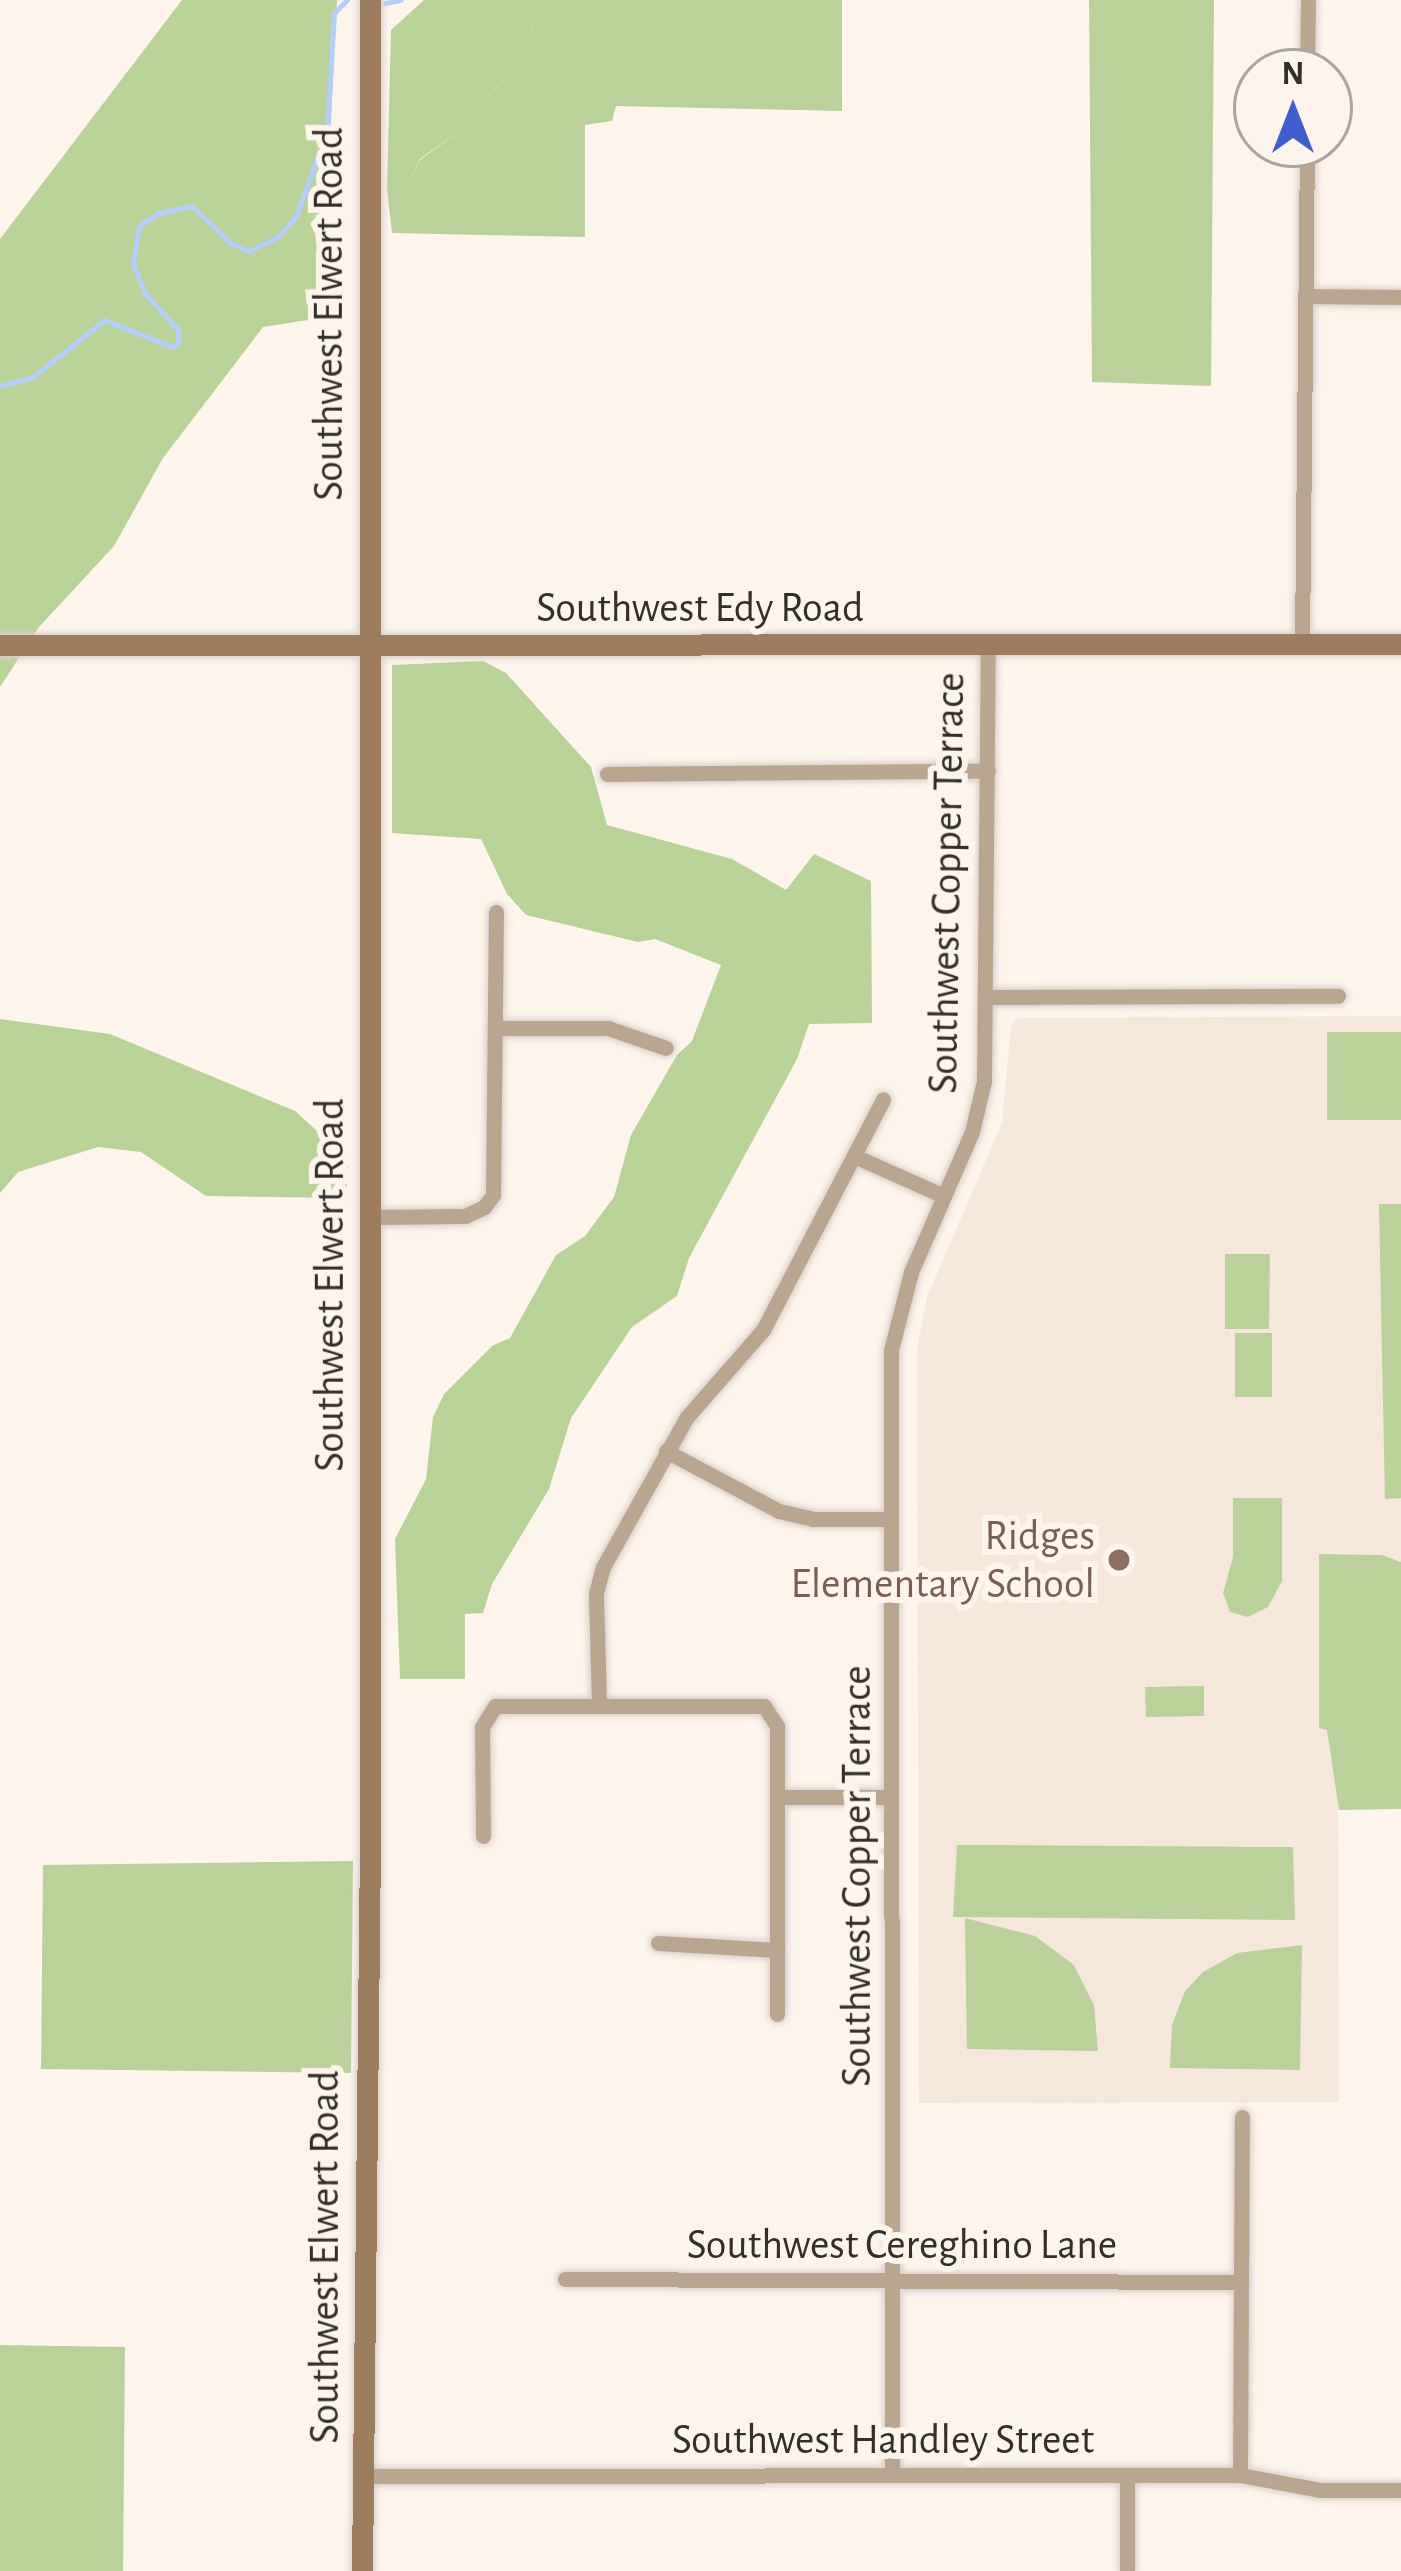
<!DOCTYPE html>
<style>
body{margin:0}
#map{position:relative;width:1401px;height:2571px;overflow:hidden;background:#fdf4ec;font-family:"Alegreya Sans",sans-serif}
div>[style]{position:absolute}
.built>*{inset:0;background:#f5e7d9}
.green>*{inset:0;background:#bad19a}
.forest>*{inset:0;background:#b9d295}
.stream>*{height:4.5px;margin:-2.25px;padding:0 2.25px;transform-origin:2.25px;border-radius:2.25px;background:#b3cefb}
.roads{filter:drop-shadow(0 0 3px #d8d0c9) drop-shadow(0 0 3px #d8d0c9)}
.street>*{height:15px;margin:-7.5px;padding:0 7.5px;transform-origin:7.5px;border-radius:7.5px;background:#baa58f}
.secondary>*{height:21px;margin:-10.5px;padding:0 10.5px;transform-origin:10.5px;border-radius:10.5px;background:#9c7e5d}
.dots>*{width:33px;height:33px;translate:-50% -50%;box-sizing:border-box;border:6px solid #fdf4ec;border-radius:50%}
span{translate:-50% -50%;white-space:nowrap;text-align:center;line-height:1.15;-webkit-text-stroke:12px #fdf4ec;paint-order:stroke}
.street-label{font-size:42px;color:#312e2b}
.education-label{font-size:42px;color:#785e54}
.right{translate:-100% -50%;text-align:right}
.north{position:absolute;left:1233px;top:48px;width:120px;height:120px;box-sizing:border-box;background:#fdf4ec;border:3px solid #aba59f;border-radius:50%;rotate:0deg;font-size:33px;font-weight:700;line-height:48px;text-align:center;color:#312e2b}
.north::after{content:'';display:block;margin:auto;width:42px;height:54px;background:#3f5fd1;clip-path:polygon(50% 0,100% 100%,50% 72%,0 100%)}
</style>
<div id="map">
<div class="built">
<div style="clip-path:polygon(1401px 1016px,1401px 1562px,1382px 1555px,1320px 1554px,1329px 1747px,1338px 1784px,1339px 2102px,919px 2103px,917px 1350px,927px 1297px,1002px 1123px,1011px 1026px,1018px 1018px)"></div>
</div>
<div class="green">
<div style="clip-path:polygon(543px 0,842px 0,842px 111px,616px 106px,612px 121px,585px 125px,585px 237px,392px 233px,387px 190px,404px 194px,420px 160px,458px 132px,519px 61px)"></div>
<div style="clip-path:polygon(1089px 0,1214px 0,1211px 386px,1092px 382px)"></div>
<div style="clip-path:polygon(1327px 1032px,1401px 1032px,1401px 1120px,1327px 1120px)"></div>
<div style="clip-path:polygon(1379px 1204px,1401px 1204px,1401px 1498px,1385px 1499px)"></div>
<div style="clip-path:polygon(1225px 1254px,1270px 1254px,1269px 1329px,1225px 1329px)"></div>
<div style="clip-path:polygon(1235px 1333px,1272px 1333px,1272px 1397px,1235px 1397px)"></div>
<div style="clip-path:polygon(1233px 1498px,1282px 1498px,1282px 1581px,1268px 1607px,1248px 1617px,1230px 1612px,1223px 1593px,1233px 1557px)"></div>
<div style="clip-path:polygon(1319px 1554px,1382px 1555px,1401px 1562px,1401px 1809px,1339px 1810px,1327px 1730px,1319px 1728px)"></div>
<div style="clip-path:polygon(1204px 1686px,1204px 1716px,1146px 1717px,1145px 1687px)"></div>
<div style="clip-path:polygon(957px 1845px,1293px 1847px,1295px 1920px,953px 1917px)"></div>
<div style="clip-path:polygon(353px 1861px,351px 2073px,41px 2069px,43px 1865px)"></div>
<div style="clip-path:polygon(965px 1918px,1035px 1936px,1074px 1965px,1094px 2005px,1098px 2051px,967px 2049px)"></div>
<div style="clip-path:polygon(1302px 1945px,1300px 2070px,1170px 2068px,1172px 2025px,1185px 1991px,1203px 1972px,1237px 1953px)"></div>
<div style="clip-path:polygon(0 2345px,125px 2347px,123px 2571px,0 2571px)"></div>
</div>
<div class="forest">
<div style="clip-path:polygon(182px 0,337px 0,321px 318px,263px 327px,163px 458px,114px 546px,39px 627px,0 687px,0 239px)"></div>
<div style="clip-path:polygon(424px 0,543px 0,519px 61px,458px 132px,420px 159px,404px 195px,387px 190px,391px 30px)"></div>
<div style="clip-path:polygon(483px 661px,506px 673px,591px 767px,607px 825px,732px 859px,786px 890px,814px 854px,871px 881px,872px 1023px,809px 1024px,797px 1059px,689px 1258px,677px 1296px,632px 1327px,571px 1418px,549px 1489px,492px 1584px,483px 1613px,465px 1614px,465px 1679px,400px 1679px,395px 1539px,426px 1479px,433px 1417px,444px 1394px,492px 1346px,510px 1338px,556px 1255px,585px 1236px,614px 1197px,631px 1135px,677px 1055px,692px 1041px,721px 965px,655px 939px,638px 942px,526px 915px,507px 894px,481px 839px,392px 833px,392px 665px)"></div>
<div style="clip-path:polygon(0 1019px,110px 1034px,295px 1111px,349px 1160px,346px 1198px,206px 1196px,141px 1152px,98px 1147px,18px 1172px,0 1193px)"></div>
</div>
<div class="stream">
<div style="left:385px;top:3px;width:16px;rotate:-11deg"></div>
<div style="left:0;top:386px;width:34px;rotate:-15deg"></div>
<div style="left:33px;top:377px;width:92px;rotate:-38.4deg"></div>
<div style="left:105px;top:320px;width:73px;rotate:21.7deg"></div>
<div style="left:173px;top:347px;width:6px;rotate:-39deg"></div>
<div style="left:178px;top:343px;width:13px;rotate:-90deg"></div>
<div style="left:178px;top:330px;width:49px;rotate:-132.5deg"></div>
<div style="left:145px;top:294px;width:32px;rotate:-112deg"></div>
<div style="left:133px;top:264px;width:38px;rotate:-81deg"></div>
<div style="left:139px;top:226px;width:24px;rotate:-33deg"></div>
<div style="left:159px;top:213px;width:34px;rotate:-12deg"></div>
<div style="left:192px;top:206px;width:54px;rotate:43.5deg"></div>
<div style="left:231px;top:243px;width:20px;rotate:24deg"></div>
<div style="left:249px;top:251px;width:32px;rotate:-26deg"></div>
<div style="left:278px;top:237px;width:27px;rotate:-48deg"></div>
<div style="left:296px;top:217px;width:91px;rotate:-70.2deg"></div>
<div style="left:327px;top:131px;width:118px;rotate:-86.6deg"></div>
<div style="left:334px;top:13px;width:18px;rotate:-45deg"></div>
</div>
<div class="roads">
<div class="street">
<div style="left:1307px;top:72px;width:72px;rotate:-89.2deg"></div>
<div style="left:1305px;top:296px;width:96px;rotate:0.6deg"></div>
<div style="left:1302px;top:644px;width:500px;rotate:-89.43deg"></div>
<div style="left:607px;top:774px;width:381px;rotate:-0.5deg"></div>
<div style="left:988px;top:997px;width:350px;rotate:-0.2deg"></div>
<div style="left:496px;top:1028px;width:112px"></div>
<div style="left:608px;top:1028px;width:61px;rotate:19deg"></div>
<div style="left:854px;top:1156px;width:98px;rotate:24deg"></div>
<div style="left:369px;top:1217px;width:96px;rotate:-0.6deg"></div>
<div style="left:465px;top:1216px;width:21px;rotate:-25deg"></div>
<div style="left:484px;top:1207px;width:15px;rotate:-53deg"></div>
<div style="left:493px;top:1195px;width:283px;rotate:-89.4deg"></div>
<div style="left:666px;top:1451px;width:128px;rotate:28deg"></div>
<div style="left:779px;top:1511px;width:35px;rotate:13deg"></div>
<div style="left:813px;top:1519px;width:78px"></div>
<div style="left:599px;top:1703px;width:110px;rotate:-91.6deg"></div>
<div style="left:596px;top:1593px;width:27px;rotate:-75deg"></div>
<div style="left:603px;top:1567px;width:172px;rotate:-60.8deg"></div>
<div style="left:687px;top:1417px;width:116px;rotate:-48.9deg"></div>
<div style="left:763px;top:1330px;width:260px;rotate:-62.5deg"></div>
<div style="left:777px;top:1797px;width:114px"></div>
<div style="left:483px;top:1836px;width:109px;rotate:-90.5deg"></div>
<div style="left:482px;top:1727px;width:25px;rotate:-58deg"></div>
<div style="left:495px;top:1706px;width:269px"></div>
<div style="left:764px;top:1706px;width:24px;rotate:57deg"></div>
<div style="left:777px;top:1726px;width:288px;rotate:90deg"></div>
<div style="left:658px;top:1943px;width:119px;rotate:3.4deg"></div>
<div style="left:565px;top:2279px;width:674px;rotate:0.26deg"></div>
<div style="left:892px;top:2474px;width:1124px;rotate:-90.05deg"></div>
<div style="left:891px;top:1350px;width:81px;rotate:-75.6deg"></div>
<div style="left:911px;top:1272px;width:153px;rotate:-66.5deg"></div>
<div style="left:972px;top:1132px;width:52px;rotate:-76.8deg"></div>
<div style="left:984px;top:1081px;width:435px;rotate:-89.5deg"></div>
<div style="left:1240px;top:2475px;width:358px;rotate:-89.7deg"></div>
<div style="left:363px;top:2476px;width:877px;rotate:-0.07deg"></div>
<div style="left:1240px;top:2475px;width:81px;rotate:10.6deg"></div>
<div style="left:1320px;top:2490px;width:81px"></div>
<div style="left:1127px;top:2571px;width:94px;rotate:-90deg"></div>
</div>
<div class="secondary">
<div style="left:0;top:645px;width:1401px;rotate:-0.04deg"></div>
<div style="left:362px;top:2571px;width:730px;rotate:-89.37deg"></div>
<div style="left:370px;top:1841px;width:1841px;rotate:-90deg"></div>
</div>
</div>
<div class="dots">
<div style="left:1119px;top:1560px;background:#8d6e63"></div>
</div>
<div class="street-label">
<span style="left:329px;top:314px;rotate:-90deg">Southwest Elwert Road</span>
<span style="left:700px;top:608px">Southwest Edy Road</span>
<span style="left:947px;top:883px;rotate:-89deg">Southwest Copper Terrace</span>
<span style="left:330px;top:1285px;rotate:-90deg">Southwest Elwert Road</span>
<span style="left:857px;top:1876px;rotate:-90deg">Southwest Copper Terrace</span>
<span style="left:902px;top:2245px">Southwest Cereghino Lane</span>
<span style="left:325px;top:2257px;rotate:-90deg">Southwest Elwert Road</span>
<span style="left:883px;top:2440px">Southwest Handley Street</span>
</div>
<div class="education-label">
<span class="right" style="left:1095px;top:1560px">Ridges<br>Elementary School</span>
</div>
<div class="north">N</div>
</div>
